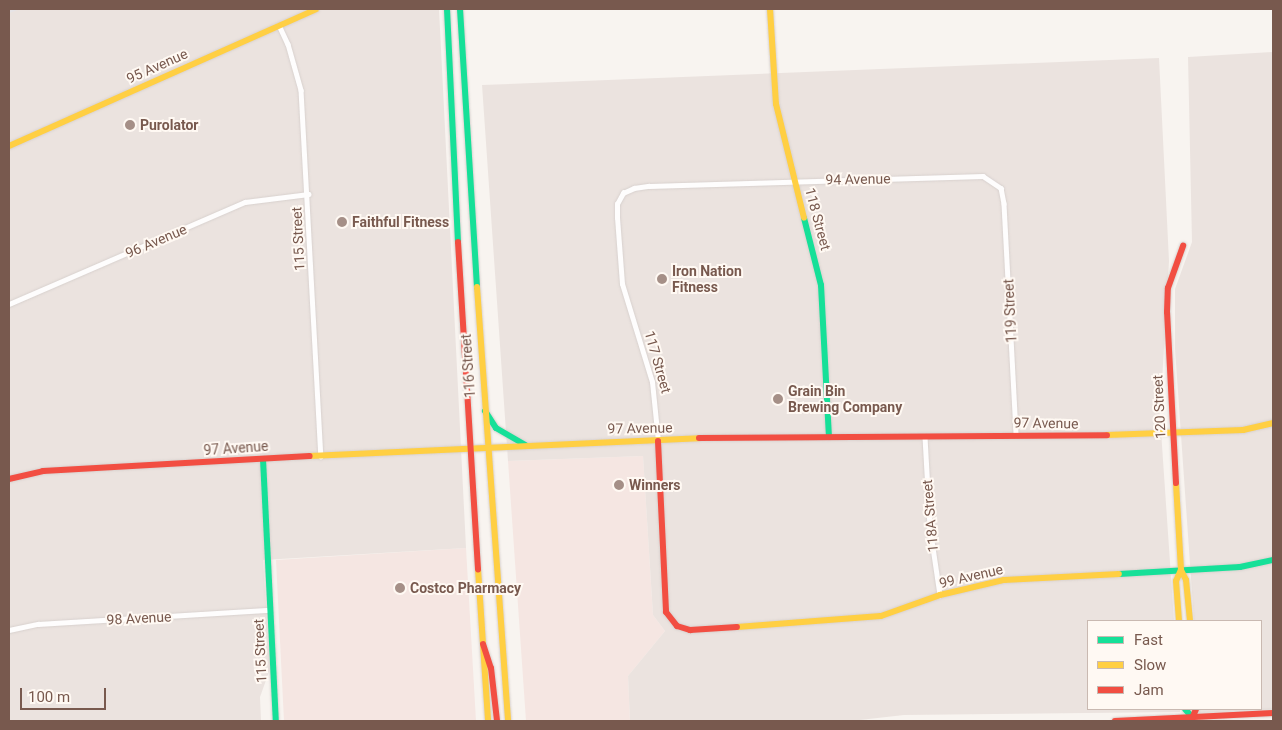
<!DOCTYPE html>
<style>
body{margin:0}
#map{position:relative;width:1282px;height:730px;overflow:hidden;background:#f8f4f0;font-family:Roboto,sans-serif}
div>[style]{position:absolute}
.commercial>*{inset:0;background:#f5e6e2}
.industrial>*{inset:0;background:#ebe3df}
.roads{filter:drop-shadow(0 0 1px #d8d1ce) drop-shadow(0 0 1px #d8d1ce)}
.street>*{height:4.5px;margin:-2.25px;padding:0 2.25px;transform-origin:2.25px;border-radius:2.25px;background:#fefdfd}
.fast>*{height:6px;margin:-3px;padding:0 3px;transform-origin:3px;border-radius:3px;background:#16e098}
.slow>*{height:6px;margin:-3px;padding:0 3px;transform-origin:3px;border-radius:3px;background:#ffcf43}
.jam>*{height:6px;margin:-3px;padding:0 3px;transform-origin:3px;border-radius:3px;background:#f24e42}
.rail>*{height:2px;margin-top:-1px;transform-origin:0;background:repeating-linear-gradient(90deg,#e6e4e7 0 8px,transparent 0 13px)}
.dots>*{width:14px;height:14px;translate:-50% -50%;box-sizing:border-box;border:2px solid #fff9f3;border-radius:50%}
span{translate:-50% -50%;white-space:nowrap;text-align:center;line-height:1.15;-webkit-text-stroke:4px #fff9f3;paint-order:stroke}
.street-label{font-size:14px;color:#78594e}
.poi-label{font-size:14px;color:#78594e;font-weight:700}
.left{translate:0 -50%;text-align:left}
.frame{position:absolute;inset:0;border:10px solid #78594e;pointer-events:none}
.legend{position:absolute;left:1087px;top:620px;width:175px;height:90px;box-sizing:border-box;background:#fff9f3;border:1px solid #c9b9b1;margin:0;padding:6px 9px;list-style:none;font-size:15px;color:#78594e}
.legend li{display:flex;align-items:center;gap:10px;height:25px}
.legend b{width:25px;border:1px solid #c9b9b1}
.scale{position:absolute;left:20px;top:688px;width:86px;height:22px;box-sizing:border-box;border:2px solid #78594e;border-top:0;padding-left:6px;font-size:15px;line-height:18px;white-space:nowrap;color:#78594e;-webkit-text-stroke:4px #fff9f3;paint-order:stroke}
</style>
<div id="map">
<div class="commercial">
<div style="clip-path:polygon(643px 456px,653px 615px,665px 631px,628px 676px,630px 721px,526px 721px,508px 461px)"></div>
<div style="clip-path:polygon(466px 548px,476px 721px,284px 721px,276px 560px)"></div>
</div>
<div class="industrial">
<div style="clip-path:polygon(9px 9px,439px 9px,466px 548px,263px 560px,270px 669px,260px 697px,261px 721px,9px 721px)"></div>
<div style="clip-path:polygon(1273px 52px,1273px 709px,1198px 713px,1198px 709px,1261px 709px,1261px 621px,1194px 621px,1175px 349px,1175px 289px,1192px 242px,1188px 57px)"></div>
<div style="clip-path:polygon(1159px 58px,1169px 261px,1160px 416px,1174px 621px,1088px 621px,1088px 709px,1180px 709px,1180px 712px,904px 715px,851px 721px,630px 721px,628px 676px,665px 631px,653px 615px,643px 456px,508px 461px,482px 85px)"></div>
</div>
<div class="roads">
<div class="street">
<div style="left:279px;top:25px;width:21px;rotate:65deg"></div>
<div style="left:288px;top:44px;width:48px;rotate:74.2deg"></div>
<div style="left:301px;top:90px;width:367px;rotate:86.9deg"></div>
<div style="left:9px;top:304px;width:257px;rotate:-23.4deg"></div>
<div style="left:245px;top:202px;width:64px;rotate:-7.2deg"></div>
<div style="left:925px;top:437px;width:90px;rotate:86.8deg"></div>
<div style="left:930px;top:527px;width:69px;rotate:81.6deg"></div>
<div style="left:658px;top:441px;width:59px;rotate:-95.8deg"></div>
<div style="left:652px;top:382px;width:102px;rotate:-107deg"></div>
<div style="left:622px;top:284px;width:66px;rotate:-94.3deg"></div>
<div style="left:617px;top:218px;width:14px;rotate:-90deg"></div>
<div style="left:617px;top:204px;width:13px;rotate:-61deg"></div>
<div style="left:623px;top:193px;width:12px;rotate:-24deg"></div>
<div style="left:634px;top:188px;width:15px;rotate:-8deg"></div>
<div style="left:649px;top:186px;width:334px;rotate:-1.7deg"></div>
<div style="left:983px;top:176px;width:22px;rotate:34deg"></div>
<div style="left:1001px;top:188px;width:16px;rotate:79deg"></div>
<div style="left:1004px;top:204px;width:231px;rotate:87deg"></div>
<div style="left:9px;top:630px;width:30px;rotate:-12deg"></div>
<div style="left:38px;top:624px;width:232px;rotate:-3.5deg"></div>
</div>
<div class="fast">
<div style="left:447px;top:9px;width:233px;rotate:87.3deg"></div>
<div style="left:460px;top:9px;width:279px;rotate:86.5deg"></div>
<div style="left:804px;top:218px;width:69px;rotate:75.8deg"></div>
<div style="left:821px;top:285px;width:152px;rotate:87deg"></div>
<div style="left:485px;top:411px;width:20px;rotate:57deg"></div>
<div style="left:496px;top:428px;width:34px;rotate:30deg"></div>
<div style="left:263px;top:459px;width:262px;rotate:87.2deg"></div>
<div style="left:1119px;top:574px;width:121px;rotate:-3.3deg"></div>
<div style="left:1240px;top:567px;width:34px;rotate:-12deg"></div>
<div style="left:1185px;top:709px;width:9px;rotate:49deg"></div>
</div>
<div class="slow">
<div style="left:770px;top:9px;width:95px;rotate:86.4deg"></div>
<div style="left:776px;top:104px;width:117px;rotate:76.2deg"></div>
<div style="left:9px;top:146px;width:336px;rotate:-24deg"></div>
<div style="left:477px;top:287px;width:435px;rotate:85.9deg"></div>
<div style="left:1107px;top:435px;width:136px;rotate:-2.1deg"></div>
<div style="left:1243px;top:430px;width:31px;rotate:-13deg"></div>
<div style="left:310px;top:456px;width:389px;rotate:-2.6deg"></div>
<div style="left:1176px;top:483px;width:87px;rotate:86.7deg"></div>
<div style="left:1181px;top:570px;width:11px;rotate:63deg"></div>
<div style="left:1186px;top:580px;width:41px;rotate:84.4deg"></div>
<div style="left:478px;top:569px;width:152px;rotate:86.2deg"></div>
<div style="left:1179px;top:621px;width:40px;rotate:-94.3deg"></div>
<div style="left:1176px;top:581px;width:12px;rotate:-66deg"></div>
<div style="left:737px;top:627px;width:144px;rotate:-4.4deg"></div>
<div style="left:881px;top:616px;width:63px;rotate:-19.6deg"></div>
<div style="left:940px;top:595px;width:66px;rotate:-13.2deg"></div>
<div style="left:1004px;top:580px;width:115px;rotate:-3deg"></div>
</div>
<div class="jam">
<div style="left:458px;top:242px;width:328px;rotate:86.5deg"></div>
<div style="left:699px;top:438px;width:408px;rotate:-0.4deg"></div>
<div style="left:658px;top:441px;width:171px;rotate:87.3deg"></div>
<div style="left:666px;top:612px;width:18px;rotate:52deg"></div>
<div style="left:677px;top:626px;width:14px;rotate:17deg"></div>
<div style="left:690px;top:630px;width:47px;rotate:-3.7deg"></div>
<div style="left:9px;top:479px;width:35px;rotate:-13deg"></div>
<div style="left:43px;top:471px;width:267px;rotate:-3.2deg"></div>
<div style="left:1176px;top:483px;width:171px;rotate:-93deg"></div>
<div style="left:1167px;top:312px;width:24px;rotate:-88deg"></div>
<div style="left:1168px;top:288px;width:45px;rotate:-70.3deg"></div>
<div style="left:483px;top:644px;width:25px;rotate:72deg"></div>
<div style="left:491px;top:668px;width:53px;rotate:83.5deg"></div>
<div style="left:1115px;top:721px;width:158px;rotate:-2.9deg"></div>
<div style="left:1191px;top:721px;width:13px;rotate:-67deg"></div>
</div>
</div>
<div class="rail">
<div style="left:9px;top:12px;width:9px;rotate:-21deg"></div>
</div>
<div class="dots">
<div style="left:130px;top:125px;background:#a58f87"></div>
<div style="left:342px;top:222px;background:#a58f87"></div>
<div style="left:662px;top:279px;background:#a58f87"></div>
<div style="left:778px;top:399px;background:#a58f87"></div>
<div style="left:619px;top:485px;background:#a58f87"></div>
<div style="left:400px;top:588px;background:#a58f87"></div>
</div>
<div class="street-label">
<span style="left:157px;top:66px;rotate:-24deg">95 Avenue</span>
<span style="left:858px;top:179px;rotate:-1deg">94 Avenue</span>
<span style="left:818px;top:219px;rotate:75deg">118 Street</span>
<span style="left:298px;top:239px;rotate:-93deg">115 Street</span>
<span style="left:156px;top:241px;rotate:-23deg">96 Avenue</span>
<span style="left:1010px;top:311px;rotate:-93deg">119 Street</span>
<span style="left:658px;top:362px;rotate:74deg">117 Street</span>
<span style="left:468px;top:366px;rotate:-94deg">116 Street</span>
<span style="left:1159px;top:407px;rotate:-93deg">120 Street</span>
<span style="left:1046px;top:423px;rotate:1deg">97 Avenue</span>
<span style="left:640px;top:428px;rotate:-1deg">97 Avenue</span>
<span style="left:236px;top:448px;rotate:-4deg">97 Avenue</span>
<span style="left:930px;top:516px;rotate:-95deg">118A Street</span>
<span style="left:971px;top:576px;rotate:-13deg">99 Avenue</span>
<span style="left:139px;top:618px;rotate:-3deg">98 Avenue</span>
<span style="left:260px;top:651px;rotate:-93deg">115 Street</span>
</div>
<div class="poi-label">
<span class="left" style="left:140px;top:125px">Purolator</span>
<span class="left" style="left:352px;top:222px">Faithful Fitness</span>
<span class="left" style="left:672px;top:279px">Iron Nation<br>Fitness</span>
<span class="left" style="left:788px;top:399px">Grain Bin<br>Brewing Company</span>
<span class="left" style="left:629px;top:485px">Winners</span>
<span class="left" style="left:410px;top:588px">Costco Pharmacy</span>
</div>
<div class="frame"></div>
<ul class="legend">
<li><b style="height:6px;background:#16e098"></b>Fast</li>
<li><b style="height:6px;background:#ffcf43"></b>Slow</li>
<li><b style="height:6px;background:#f24e42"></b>Jam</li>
</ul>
<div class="scale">100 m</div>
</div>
